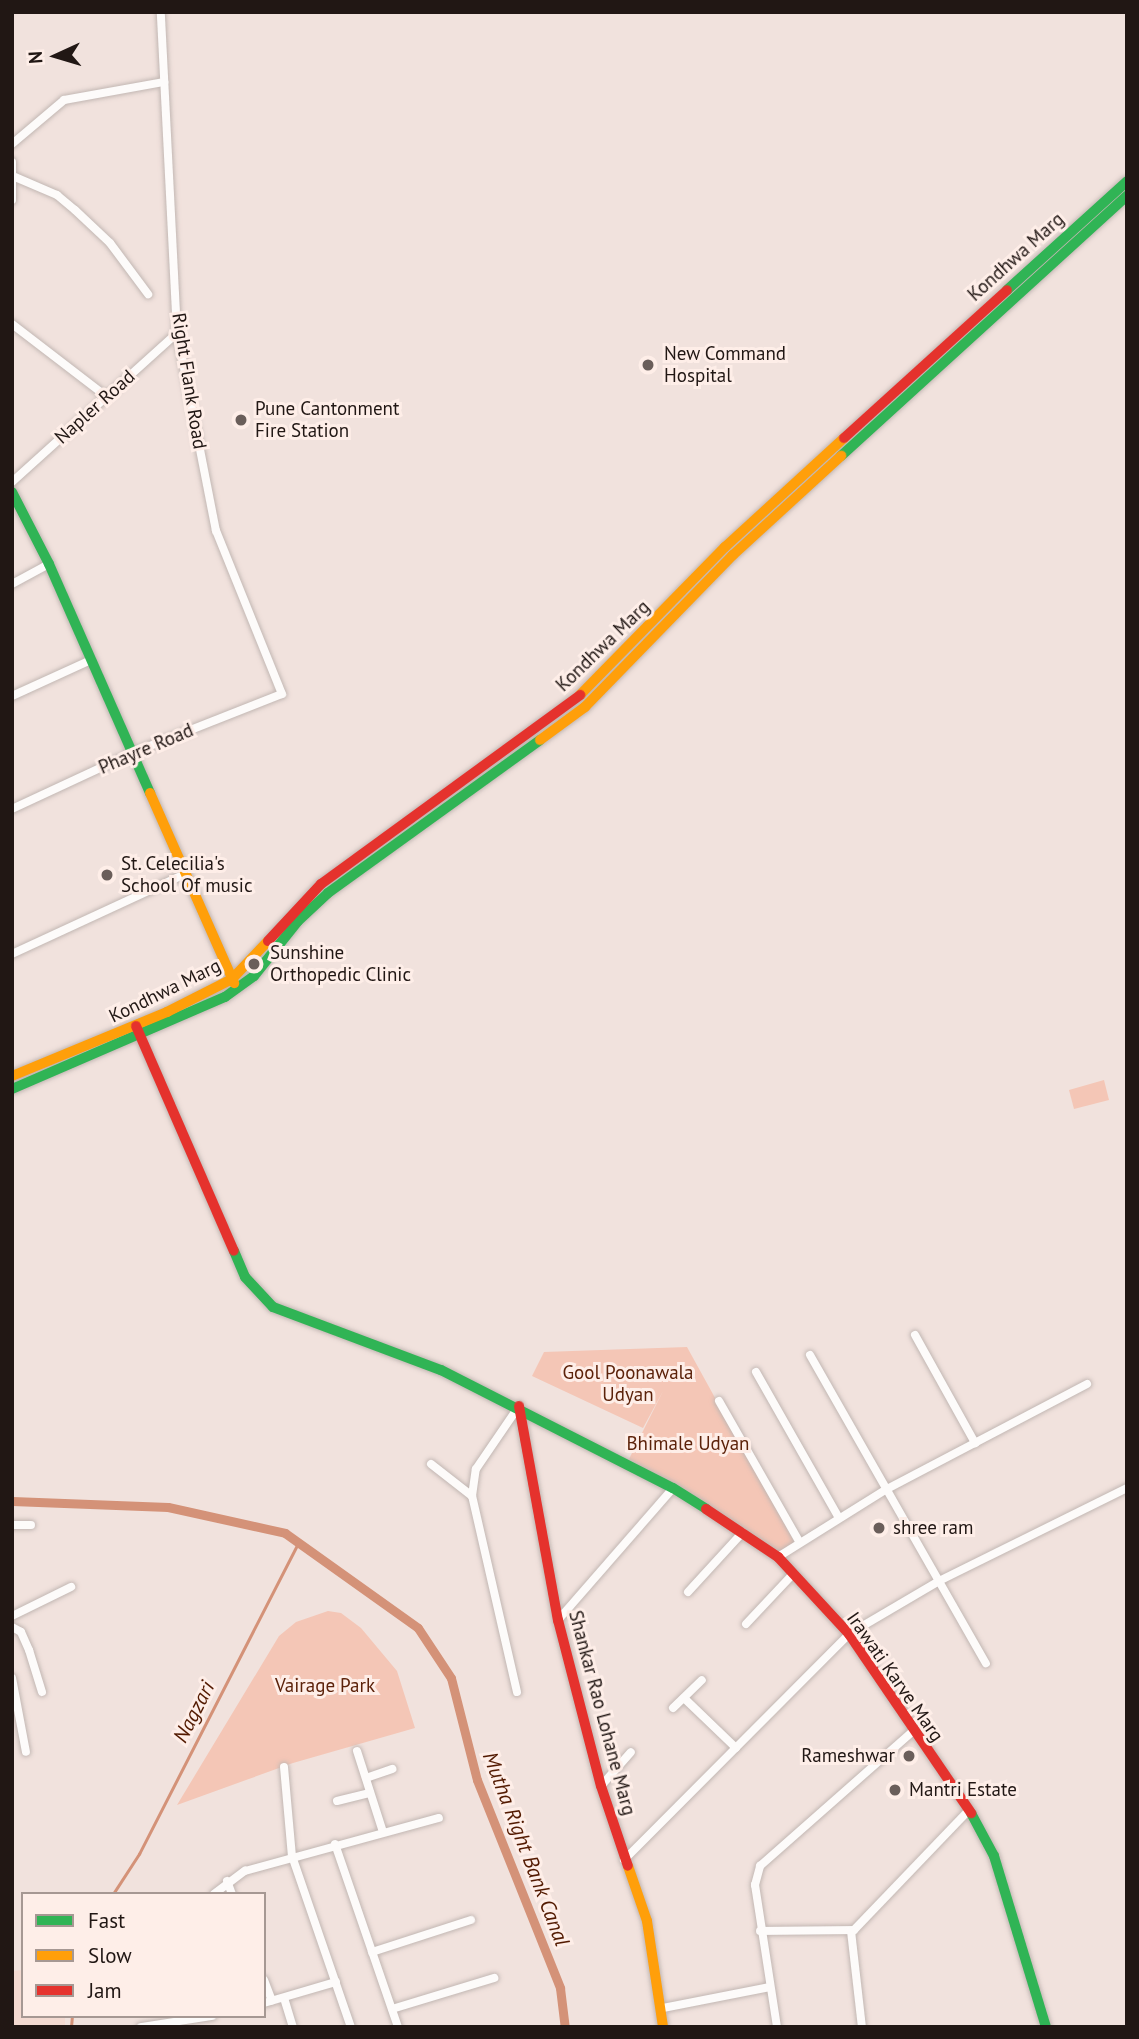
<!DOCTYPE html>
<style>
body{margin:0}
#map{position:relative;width:1139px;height:2039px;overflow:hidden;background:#f1e2dd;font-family:"PT Sans",sans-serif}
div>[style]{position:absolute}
.built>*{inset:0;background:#f4dad1}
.green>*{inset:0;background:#f4c6b6}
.stream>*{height:2.5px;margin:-1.25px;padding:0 1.25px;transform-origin:1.25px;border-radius:1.25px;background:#d49278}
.canal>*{height:9px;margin:-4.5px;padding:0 4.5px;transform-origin:4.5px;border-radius:4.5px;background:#d49278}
.roads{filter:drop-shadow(0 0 2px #c2b7b3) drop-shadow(0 0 2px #c2b7b3)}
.street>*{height:8px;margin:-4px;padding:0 4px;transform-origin:4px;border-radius:4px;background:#fdfbfa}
.fast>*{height:10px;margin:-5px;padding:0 5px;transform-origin:5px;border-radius:5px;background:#30b455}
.slow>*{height:10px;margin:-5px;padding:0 5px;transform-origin:5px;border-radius:5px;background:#ff9f0a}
.jam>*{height:10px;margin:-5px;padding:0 5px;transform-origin:5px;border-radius:5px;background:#e5322d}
.dots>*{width:19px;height:19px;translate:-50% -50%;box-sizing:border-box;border:4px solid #feeee8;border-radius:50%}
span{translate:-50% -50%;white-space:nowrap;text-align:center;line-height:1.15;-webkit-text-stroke:6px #feeee8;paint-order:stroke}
.street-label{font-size:19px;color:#211714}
.poi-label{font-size:19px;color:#211714}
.left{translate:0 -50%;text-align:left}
.right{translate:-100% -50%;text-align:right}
.park-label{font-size:19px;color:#5c220a}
.water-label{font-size:21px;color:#531a01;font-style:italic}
.frame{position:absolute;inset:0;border:14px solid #211714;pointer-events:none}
.legend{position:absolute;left:21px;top:1892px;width:245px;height:126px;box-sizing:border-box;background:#feeee8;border:2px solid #a69893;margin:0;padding:9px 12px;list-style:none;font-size:21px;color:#211714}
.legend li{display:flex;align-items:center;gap:14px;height:35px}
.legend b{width:35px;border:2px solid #a69893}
.north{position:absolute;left:21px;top:21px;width:70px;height:70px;-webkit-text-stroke:5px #feeee8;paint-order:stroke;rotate:266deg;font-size:19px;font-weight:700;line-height:28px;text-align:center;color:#211714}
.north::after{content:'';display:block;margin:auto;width:24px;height:32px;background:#211714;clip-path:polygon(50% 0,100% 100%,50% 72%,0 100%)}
</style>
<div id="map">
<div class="built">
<div style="clip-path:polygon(23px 1970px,23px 2016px,65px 2016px,65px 2027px,12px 2027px,12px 1971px)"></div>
</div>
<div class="green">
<div style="clip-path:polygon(1104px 1080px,1109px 1100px,1074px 1109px,1069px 1090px)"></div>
<div style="clip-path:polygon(687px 1347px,796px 1545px,780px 1556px,629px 1459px,663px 1391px,643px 1428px,532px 1376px,544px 1352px)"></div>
<div style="clip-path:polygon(328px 1611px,341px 1613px,361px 1628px,397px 1671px,415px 1728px,293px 1763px,177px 1805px,279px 1636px,296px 1622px)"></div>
</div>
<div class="stream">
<div style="left:113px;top:1894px;width:48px;rotate:-57deg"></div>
<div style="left:139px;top:1854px;width:351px;rotate:-62.9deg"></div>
<div style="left:71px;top:2027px;width:11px;rotate:-85deg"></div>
</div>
<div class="canal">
<div style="left:12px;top:1501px;width:156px;rotate:2.2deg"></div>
<div style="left:168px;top:1507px;width:120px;rotate:12.5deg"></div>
<div style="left:285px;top:1533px;width:163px;rotate:35.5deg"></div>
<div style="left:418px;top:1628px;width:60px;rotate:56.6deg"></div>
<div style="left:451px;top:1678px;width:105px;rotate:75.7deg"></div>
<div style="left:477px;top:1780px;width:224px;rotate:68.2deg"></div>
<div style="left:560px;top:1988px;width:39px;rotate:83deg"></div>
</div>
<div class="roads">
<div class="street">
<div style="left:12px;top:144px;width:68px;rotate:-40.2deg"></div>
<div style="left:64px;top:100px;width:102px;rotate:-10.2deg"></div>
<div style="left:12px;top:162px;width:38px;rotate:90deg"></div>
<div style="left:15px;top:177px;width:46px;rotate:23.2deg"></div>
<div style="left:57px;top:195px;width:23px;rotate:40deg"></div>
<div style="left:75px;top:210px;width:48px;rotate:43.3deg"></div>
<div style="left:110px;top:243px;width:64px;rotate:53.3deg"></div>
<div style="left:12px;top:324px;width:118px;rotate:37.5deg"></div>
<div style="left:12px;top:482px;width:222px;rotate:-42.1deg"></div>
<div style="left:12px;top:584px;width:42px;rotate:-28.4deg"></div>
<div style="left:12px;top:696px;width:87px;rotate:-24.5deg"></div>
<div style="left:12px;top:809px;width:132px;rotate:-25deg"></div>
<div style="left:132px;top:753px;width:161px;rotate:-21.5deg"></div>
<div style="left:282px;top:694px;width:176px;rotate:-112deg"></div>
<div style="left:216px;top:531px;width:202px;rotate:-101.1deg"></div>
<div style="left:177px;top:333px;width:321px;rotate:-92.9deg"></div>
<div style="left:12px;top:954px;width:191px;rotate:-24.8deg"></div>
<div style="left:915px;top:1335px;width:124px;rotate:60.9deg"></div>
<div style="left:810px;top:1355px;width:355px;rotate:60.3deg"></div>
<div style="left:756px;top:1372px;width:168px;rotate:60.4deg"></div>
<div style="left:719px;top:1401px;width:163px;rotate:60.3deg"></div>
<div style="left:431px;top:1464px;width:52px;rotate:38deg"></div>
<div style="left:12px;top:1525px;width:19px"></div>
<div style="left:778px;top:1557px;width:128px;rotate:-32deg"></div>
<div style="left:887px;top:1489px;width:226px;rotate:-27.7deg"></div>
<div style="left:688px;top:1592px;width:81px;rotate:-47.5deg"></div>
<div style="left:12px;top:1616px;width:66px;rotate:-26.2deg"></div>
<div style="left:558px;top:1620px;width:175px;rotate:-48.9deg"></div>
<div style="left:746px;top:1624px;width:69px;rotate:-46.8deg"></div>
<div style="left:12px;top:1627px;width:10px;rotate:29deg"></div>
<div style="left:21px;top:1632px;width:20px;rotate:66deg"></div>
<div style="left:29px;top:1650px;width:44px;rotate:72.8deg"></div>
<div style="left:12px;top:1678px;width:75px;rotate:79.3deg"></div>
<div style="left:517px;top:1692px;width:201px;rotate:-102.9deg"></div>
<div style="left:472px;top:1496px;width:27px;rotate:-82deg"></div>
<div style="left:476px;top:1469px;width:76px;rotate:-55.7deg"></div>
<div style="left:684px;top:1698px;width:72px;rotate:43.9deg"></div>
<div style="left:673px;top:1708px;width:40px;rotate:-44deg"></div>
<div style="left:357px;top:1751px;width:85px;rotate:72.2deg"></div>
<div style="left:284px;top:1767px;width:89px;rotate:84.9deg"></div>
<div style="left:292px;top:1856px;width:181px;rotate:71deg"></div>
<div style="left:366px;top:1778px;width:28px;rotate:-19deg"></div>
<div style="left:601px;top:1786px;width:45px;rotate:-48.6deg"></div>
<div style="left:337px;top:1801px;width:34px;rotate:-14deg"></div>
<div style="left:335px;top:1844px;width:194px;rotate:71deg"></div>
<div style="left:624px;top:1860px;width:319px;rotate:-45.1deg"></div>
<div style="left:849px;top:1634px;width:104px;rotate:-30.5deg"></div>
<div style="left:939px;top:1581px;width:210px;rotate:-26.3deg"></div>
<div style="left:227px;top:1881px;width:14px;rotate:69deg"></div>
<div style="left:214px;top:1894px;width:39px;rotate:-37deg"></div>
<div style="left:245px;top:1871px;width:201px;rotate:-15.3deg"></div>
<div style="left:760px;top:1931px;width:94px;rotate:-0.6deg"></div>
<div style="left:854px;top:1930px;width:166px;rotate:-46.2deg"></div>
<div style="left:851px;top:1931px;width:97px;rotate:83.5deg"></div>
<div style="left:372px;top:1952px;width:104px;rotate:-17.9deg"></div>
<div style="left:264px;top:1980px;width:22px;rotate:69deg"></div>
<div style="left:284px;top:1998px;width:30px;rotate:73deg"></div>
<div style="left:264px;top:2003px;width:75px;rotate:-16.3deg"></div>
<div style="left:663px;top:2008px;width:109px;rotate:-11.1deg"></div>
<div style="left:392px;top:2009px;width:107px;rotate:-16.9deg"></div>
<div style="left:141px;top:2027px;width:72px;rotate:-8.8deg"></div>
<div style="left:777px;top:2027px;width:144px;rotate:-98.8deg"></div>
<div style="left:755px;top:1885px;width:20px;rotate:-75deg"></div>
<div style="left:760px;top:1866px;width:203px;rotate:-41.4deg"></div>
</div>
<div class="fast">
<div style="left:1007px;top:290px;width:162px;rotate:-42.2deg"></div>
<div style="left:841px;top:456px;width:387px;rotate:-42.3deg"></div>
<div style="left:12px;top:492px;width:81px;rotate:62.8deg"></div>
<div style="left:49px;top:564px;width:250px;rotate:66.2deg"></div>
<div style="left:12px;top:1089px;width:232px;rotate:-23.4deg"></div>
<div style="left:225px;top:997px;width:36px;rotate:-36deg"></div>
<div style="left:254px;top:976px;width:70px;rotate:-51.3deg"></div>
<div style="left:298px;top:921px;width:41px;rotate:-43deg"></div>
<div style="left:328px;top:893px;width:261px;rotate:-35.8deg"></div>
<div style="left:234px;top:1251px;width:28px;rotate:67deg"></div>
<div style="left:245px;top:1277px;width:41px;rotate:47deg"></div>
<div style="left:273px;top:1307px;width:179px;rotate:20.6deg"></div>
<div style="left:441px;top:1370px;width:260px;rotate:27deg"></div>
<div style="left:673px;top:1488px;width:39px;rotate:32deg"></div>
<div style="left:971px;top:1813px;width:49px;rotate:61.9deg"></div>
<div style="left:994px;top:1856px;width:179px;rotate:73.1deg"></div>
</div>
<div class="slow">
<div style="left:580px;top:695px;width:207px;rotate:-45.6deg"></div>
<div style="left:725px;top:547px;width:161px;rotate:-42.5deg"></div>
<div style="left:540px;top:740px;width:56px;rotate:-36.3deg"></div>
<div style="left:585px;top:707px;width:212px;rotate:-45.8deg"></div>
<div style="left:733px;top:555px;width:147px;rotate:-42.5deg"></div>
<div style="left:150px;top:793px;width:208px;rotate:66.1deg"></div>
<div style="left:12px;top:1076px;width:168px;rotate:-22.4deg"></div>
<div style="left:167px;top:1012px;width:73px;rotate:-26.9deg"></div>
<div style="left:232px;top:979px;width:52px;rotate:-46.5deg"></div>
<div style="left:628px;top:1866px;width:58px;rotate:70.9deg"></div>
<div style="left:647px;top:1921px;width:107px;rotate:81.4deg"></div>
</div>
<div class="jam">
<div style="left:844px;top:438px;width:220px;rotate:-42.2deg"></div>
<div style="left:268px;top:941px;width:78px;rotate:-47.1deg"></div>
<div style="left:321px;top:884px;width:321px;rotate:-36.1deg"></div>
<div style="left:136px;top:1026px;width:245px;rotate:66.5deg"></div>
<div style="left:519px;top:1406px;width:218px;rotate:79.7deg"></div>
<div style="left:558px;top:1620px;width:171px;rotate:75.5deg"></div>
<div style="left:601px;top:1786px;width:84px;rotate:71.4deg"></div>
<div style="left:706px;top:1509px;width:87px;rotate:33.7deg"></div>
<div style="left:778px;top:1557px;width:105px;rotate:47.3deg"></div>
<div style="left:849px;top:1634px;width:217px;rotate:55.7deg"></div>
</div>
</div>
<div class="dots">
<div style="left:648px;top:365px;background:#6a5e5a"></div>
<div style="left:241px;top:420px;background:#6a5e5a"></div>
<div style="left:107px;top:875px;background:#6a5e5a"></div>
<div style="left:254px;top:964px;background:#6a5e5a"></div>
<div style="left:879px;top:1528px;background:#6a5e5a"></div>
<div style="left:909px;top:1756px;background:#6a5e5a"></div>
<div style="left:895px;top:1790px;background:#6a5e5a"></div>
</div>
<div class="street-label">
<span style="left:1016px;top:257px;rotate:-42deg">Kondhwa Marg</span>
<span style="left:189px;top:381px;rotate:81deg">Right Flank Road</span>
<span style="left:95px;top:407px;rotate:-42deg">Napler Road</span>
<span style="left:603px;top:646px;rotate:-44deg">Kondhwa Marg</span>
<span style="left:146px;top:749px;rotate:-23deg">Phayre Road</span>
<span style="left:165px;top:991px;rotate:-26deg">Kondhwa Marg</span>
<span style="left:895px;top:1677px;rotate:55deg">Irawati Karve Marg</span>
<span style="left:602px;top:1713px;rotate:75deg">Shankar Rao Lohane Marg</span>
</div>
<div class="poi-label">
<span class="left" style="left:664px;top:365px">New Command<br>Hospital</span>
<span class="left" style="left:255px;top:420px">Pune Cantonment<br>Fire Station</span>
<span class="left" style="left:121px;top:875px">St. Celecilia's<br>School Of music</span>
<span class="left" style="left:270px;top:964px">Sunshine<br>Orthopedic Clinic</span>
<span class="left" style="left:893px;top:1528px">shree ram</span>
<span class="right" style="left:895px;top:1756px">Rameshwar</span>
<span class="left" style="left:909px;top:1790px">Mantri Estate</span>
</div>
<div class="park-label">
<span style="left:628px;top:1384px">Gool Poonawala<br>Udyan</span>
<span style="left:688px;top:1444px">Bhimale Udyan</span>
<span style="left:325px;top:1686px">Vairage Park</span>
</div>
<div class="water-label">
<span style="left:194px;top:1712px;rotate:-63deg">Nagzari</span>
<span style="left:526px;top:1849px;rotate:69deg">Mutha Right Bank Canal</span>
</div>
<div class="frame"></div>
<ul class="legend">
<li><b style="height:9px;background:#30b455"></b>Fast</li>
<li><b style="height:9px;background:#ff9f0a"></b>Slow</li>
<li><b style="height:9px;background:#e5322d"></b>Jam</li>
</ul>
<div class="north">N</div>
</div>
